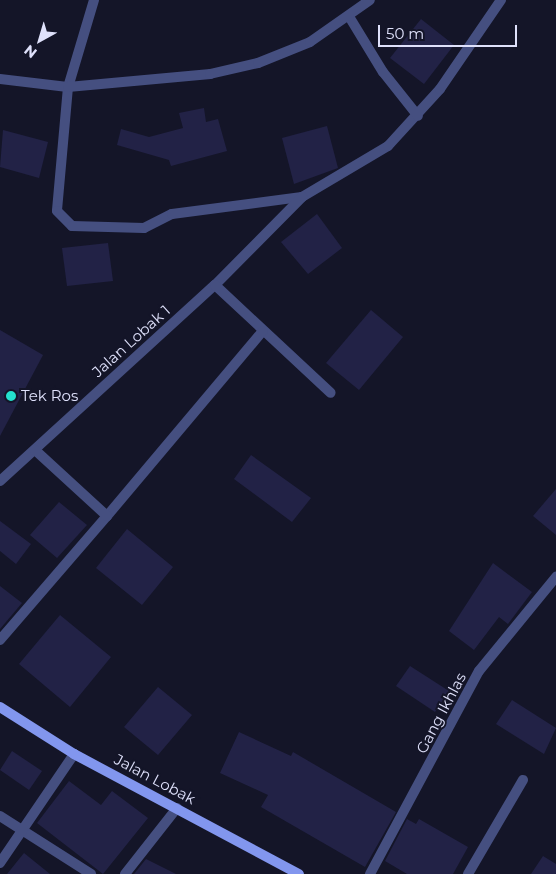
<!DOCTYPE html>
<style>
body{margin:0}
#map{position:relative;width:556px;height:874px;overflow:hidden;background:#141528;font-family:Montserrat,sans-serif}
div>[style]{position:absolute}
.building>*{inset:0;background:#222246}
.street>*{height:10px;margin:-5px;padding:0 5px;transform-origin:5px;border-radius:5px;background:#454f80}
.secondary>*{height:10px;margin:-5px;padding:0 5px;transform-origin:5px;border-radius:5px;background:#8296ee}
.dots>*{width:14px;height:14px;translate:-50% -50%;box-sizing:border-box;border:2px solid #141528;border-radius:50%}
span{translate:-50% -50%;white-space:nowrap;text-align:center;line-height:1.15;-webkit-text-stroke:4px #141528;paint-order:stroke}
.street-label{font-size:15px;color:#dfe1fb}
.poi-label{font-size:15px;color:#dfe1fb}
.left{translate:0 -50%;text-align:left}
.north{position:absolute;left:15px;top:15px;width:50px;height:50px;-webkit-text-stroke:4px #141528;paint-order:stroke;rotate:219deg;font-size:14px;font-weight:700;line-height:20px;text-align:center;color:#dfe1fb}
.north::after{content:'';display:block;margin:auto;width:18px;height:22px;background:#dfe1fb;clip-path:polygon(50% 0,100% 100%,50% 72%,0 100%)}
.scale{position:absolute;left:378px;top:25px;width:139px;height:22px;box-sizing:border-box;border:2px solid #dfe1fb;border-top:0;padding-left:6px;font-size:15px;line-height:18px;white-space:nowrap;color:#dfe1fb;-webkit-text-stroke:4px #141528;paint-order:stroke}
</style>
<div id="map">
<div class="building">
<div style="clip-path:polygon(421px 19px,454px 45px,424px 84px,390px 58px)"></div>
<div style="clip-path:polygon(204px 108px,206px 122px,218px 119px,227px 151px,171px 166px,169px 160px,117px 145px,121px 129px,149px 137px,183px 128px,179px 113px)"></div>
<div style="clip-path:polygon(327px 126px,338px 168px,294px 184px,282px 138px)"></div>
<div style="clip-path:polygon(3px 130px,48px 142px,39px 178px,0 167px)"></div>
<div style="clip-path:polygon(317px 214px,342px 248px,308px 274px,281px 242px)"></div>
<div style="clip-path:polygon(108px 243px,113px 281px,67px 286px,62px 248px)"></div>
<div style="clip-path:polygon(371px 310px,403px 337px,359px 390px,326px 363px)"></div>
<div style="clip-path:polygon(0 330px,43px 355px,0 436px)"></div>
<div style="clip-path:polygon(251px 455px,311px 498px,292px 522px,234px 479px)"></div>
<div style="clip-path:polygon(556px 489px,556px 535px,533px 516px)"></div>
<div style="clip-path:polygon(59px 502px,87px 525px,57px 558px,30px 535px)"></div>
<div style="clip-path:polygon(0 521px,31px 544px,16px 564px,0 551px)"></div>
<div style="clip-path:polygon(127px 529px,173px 567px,142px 605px,96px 568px)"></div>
<div style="clip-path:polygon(493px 563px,532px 592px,508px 624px,499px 617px,474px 650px,449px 631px)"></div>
<div style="clip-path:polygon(0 586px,22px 603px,0 629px)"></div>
<div style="clip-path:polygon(60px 615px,111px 657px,70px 707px,19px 664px)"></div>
<div style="clip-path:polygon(410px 666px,449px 691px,435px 712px,396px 686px)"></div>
<div style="clip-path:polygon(158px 687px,192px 715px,158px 755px,124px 727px)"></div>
<div style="clip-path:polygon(512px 700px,556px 728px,544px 754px,496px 724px)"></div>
<div style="clip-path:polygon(239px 732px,291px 756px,293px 752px,396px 812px,365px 867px,261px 807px,268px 795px,220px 773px)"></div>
<div style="clip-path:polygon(12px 751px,42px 771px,29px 790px,0 770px)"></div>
<div style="clip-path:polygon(69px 781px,101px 805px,112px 791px,148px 818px,103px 874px,37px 823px)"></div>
<div style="clip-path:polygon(407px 819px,416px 824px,419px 819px,468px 847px,453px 874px,407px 874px,385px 861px)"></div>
<div style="clip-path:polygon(24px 853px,50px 874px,7px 874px)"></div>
<div style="clip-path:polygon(543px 856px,556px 864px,556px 874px,531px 874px)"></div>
<div style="clip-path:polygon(146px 859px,176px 874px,134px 874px)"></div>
</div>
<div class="street">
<div style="left:94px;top:0;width:91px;rotate:106.6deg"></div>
<div style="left:68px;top:87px;width:124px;rotate:95.1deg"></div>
<div style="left:57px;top:211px;width:21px;rotate:45deg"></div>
<div style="left:72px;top:226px;width:72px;rotate:1.6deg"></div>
<div style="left:144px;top:228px;width:31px;rotate:-27deg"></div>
<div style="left:172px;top:214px;width:131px;rotate:-7.5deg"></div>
<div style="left:302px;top:197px;width:100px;rotate:-30.7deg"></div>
<div style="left:388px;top:146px;width:77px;rotate:-47.6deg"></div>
<div style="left:440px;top:89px;width:108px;rotate:-55.6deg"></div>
<div style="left:350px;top:18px;width:63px;rotate:58.6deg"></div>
<div style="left:383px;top:72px;width:56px;rotate:51.5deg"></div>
<div style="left:0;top:79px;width:68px;rotate:6.7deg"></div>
<div style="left:68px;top:87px;width:143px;rotate:-5.2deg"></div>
<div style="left:210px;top:74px;width:49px;rotate:-12.9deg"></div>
<div style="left:258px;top:63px;width:56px;rotate:-22deg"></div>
<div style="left:310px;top:42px;width:73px;rotate:-35deg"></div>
<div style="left:215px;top:285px;width:124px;rotate:-45.3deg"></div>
<div style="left:0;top:481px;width:291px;rotate:-42.4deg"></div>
<div style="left:215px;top:285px;width:158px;rotate:43deg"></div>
<div style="left:107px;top:516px;width:242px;rotate:-49.9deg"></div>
<div style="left:0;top:640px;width:164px;rotate:-49.2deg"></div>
<div style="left:107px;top:516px;width:98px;rotate:-137.5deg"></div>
<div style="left:0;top:816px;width:108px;rotate:32.5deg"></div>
<div style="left:0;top:863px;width:132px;rotate:-55.8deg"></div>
<div style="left:125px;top:874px;width:84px;rotate:-51.8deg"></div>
<div style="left:370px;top:874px;width:230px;rotate:-61.8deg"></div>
<div style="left:479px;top:671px;width:122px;rotate:-50.7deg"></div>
<div style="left:468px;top:874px;width:109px;rotate:-59.7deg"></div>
</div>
<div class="secondary">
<div style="left:0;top:707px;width:88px;rotate:32.4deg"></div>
<div style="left:74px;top:754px;width:255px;rotate:28.1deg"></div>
</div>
<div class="dots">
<div style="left:11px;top:396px;background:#24e1ce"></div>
</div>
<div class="street-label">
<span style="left:131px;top:341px;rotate:-42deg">Jalan Lobak 1</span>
<span style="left:441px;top:713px;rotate:-62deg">Gang Ikhlas</span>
<span style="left:155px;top:779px;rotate:28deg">Jalan Lobak</span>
</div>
<div class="poi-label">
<span class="left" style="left:21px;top:396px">Tek Ros</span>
</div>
<div class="north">N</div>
<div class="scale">50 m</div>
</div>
